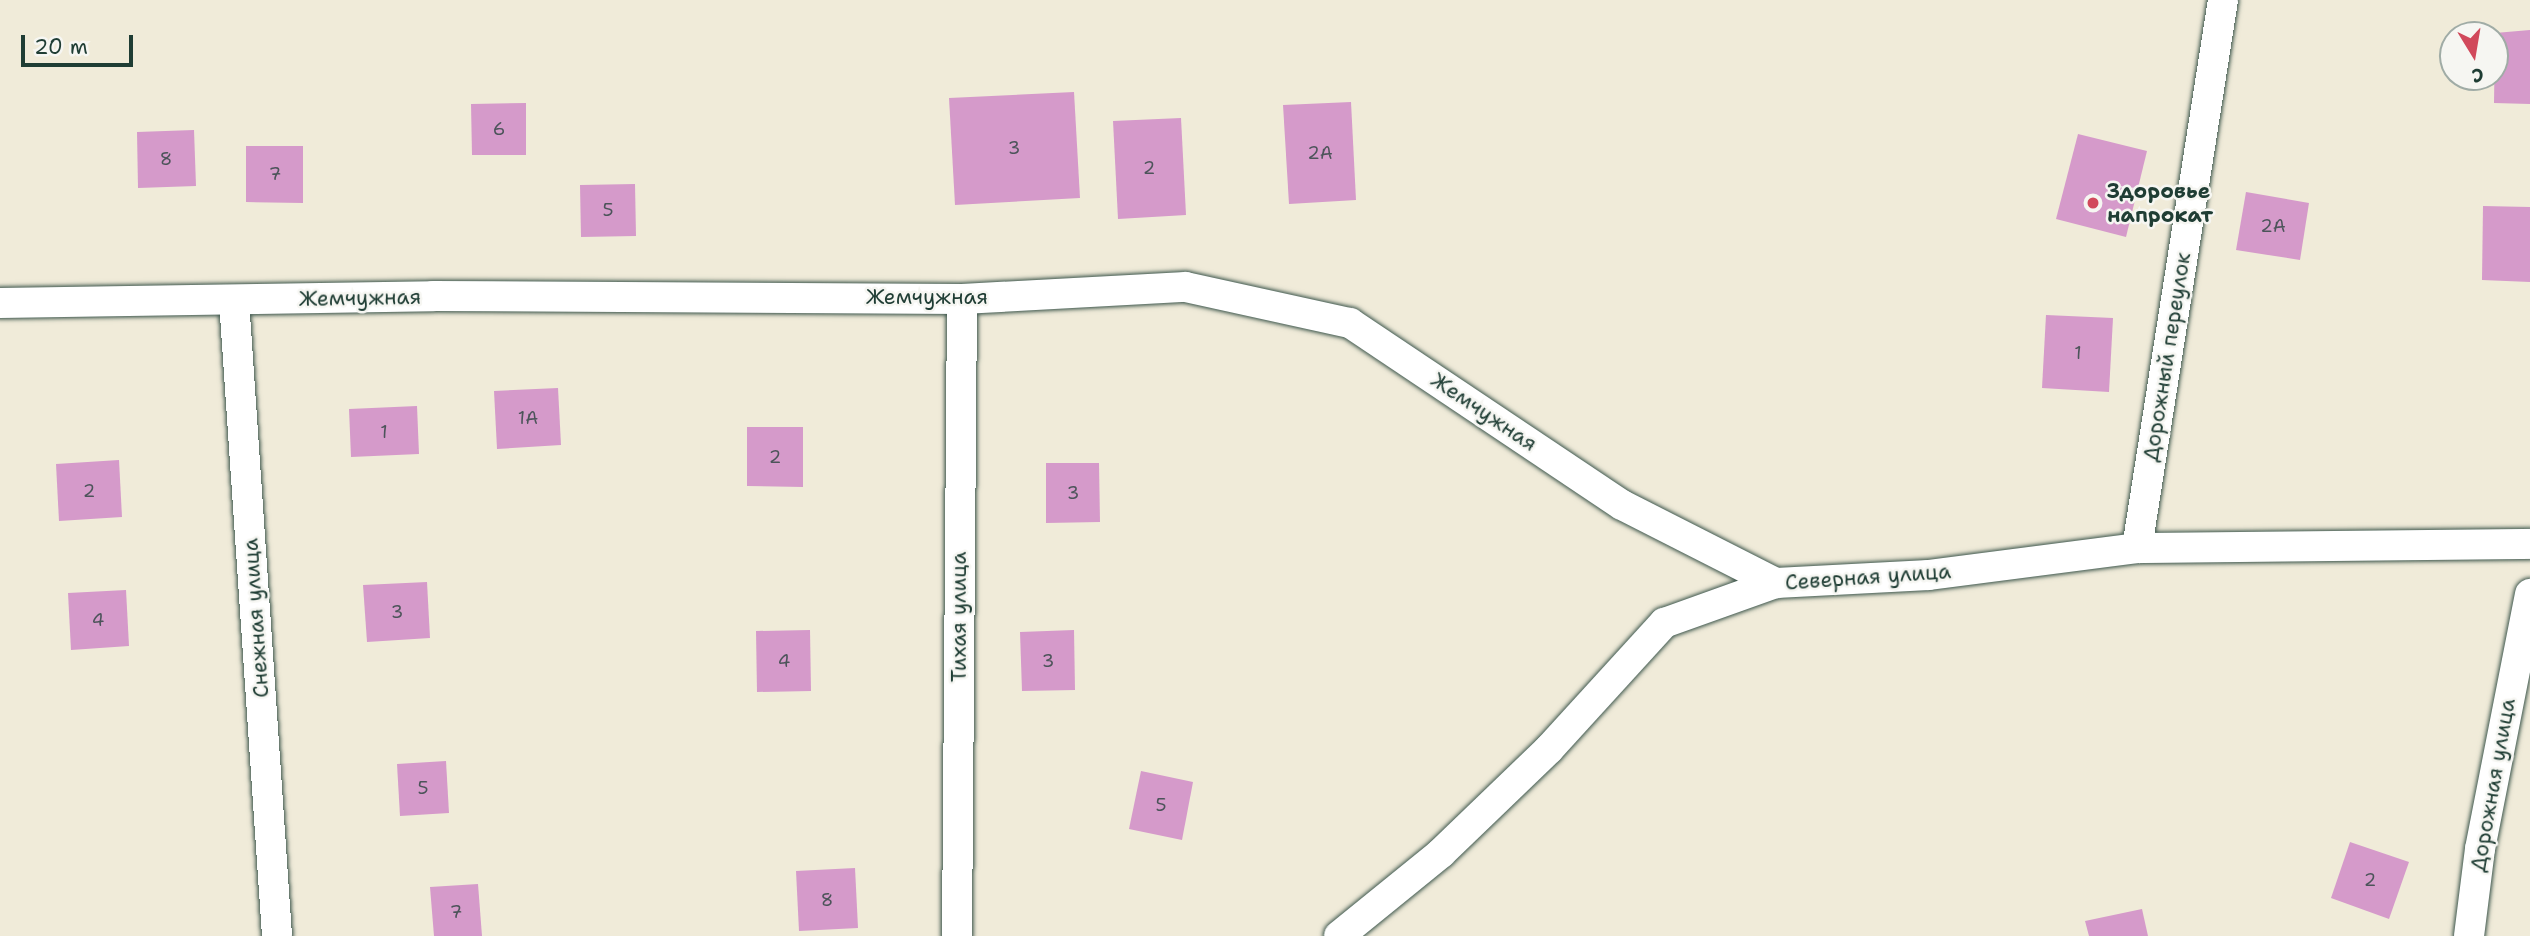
<!DOCTYPE html>
<meta charset="utf-8">
<style>
body{margin:0}
#map{position:relative;width:2530px;height:936px;overflow:hidden;background:#f0ebd9;font-family:"Shantell Sans",sans-serif}
div>[style]{position:absolute}
.building>*{inset:0;background:#d59aca}
.roads{filter:drop-shadow(0 0 2px #3e574d) drop-shadow(0 0 2px #3e574d)}
.minor>*{height:30px;margin:-15px;padding:0 15px;transform-origin:15px;border-radius:15px;background:#fff}
.dots>*{width:19px;height:19px;translate:-50% -50%;box-sizing:border-box;border:4px solid #f6f6f2;border-radius:50%}
span{translate:-50% -50%;white-space:nowrap;text-align:center;line-height:1.15;-webkit-text-stroke:5px #f6f6f2;paint-order:stroke}
.number-label{font-size:18px;color:#4c545a}
.number-label span{-webkit-text-stroke-width:0}
.poi-label{font-size:21px;color:#1f3d34;font-weight:700}
.left{translate:0 -50%;text-align:left}
.street-label{font-size:21px;color:#1f3d34}
.north{position:absolute;left:2439px;top:21px;width:70px;height:70px;box-sizing:border-box;background:#f6f6f2;border:2px solid #a0aca6;border-radius:50%;rotate:169deg;font-size:19px;font-weight:700;line-height:28px;text-align:center;color:#1f3d34}
.north::after{content:'';display:block;margin:auto;width:24px;height:32px;background:#d1495b;clip-path:polygon(50% 0,100% 100%,50% 72%,0 100%)}
.scale{position:absolute;left:21px;top:35px;width:112px;height:32px;box-sizing:border-box;border:4px solid #1f3d34;border-top:0;padding-left:9px;font-size:21px;line-height:24px;white-space:nowrap;color:#1f3d34;-webkit-text-stroke:5px #f6f6f2;paint-order:stroke}
</style>
<div id="map">
<div class="building">
<div style="clip-path:polygon(2530px 30px,2530px 104px,2494px 103px,2495px 33px)"></div>
<div style="clip-path:polygon(1074px 92px,1080px 198px,955px 205px,949px 98px)"></div>
<div style="clip-path:polygon(1351px 102px,1356px 200px,1289px 204px,1283px 105px)"></div>
<div style="clip-path:polygon(526px 103px,526px 155px,472px 155px,471px 104px)"></div>
<div style="clip-path:polygon(1181px 118px,1186px 215px,1118px 219px,1113px 121px)"></div>
<div style="clip-path:polygon(194px 130px,196px 186px,138px 188px,137px 132px)"></div>
<div style="clip-path:polygon(2078px 134px,2147px 151px,2126px 237px,2056px 219px)"></div>
<div style="clip-path:polygon(246px 146px,303px 146px,303px 203px,246px 202px)"></div>
<div style="clip-path:polygon(635px 184px,636px 236px,581px 237px,580px 185px)"></div>
<div style="clip-path:polygon(2246px 192px,2309px 203px,2300px 260px,2236px 250px)"></div>
<div style="clip-path:polygon(2483px 206px,2530px 207px,2530px 282px,2482px 280px)"></div>
<div style="clip-path:polygon(2046px 315px,2113px 318px,2109px 392px,2042px 388px)"></div>
<div style="clip-path:polygon(558px 388px,561px 445px,497px 449px,494px 391px)"></div>
<div style="clip-path:polygon(417px 406px,419px 454px,351px 457px,349px 409px)"></div>
<div style="clip-path:polygon(747px 427px,803px 427px,803px 487px,747px 486px)"></div>
<div style="clip-path:polygon(119px 460px,122px 517px,59px 521px,56px 464px)"></div>
<div style="clip-path:polygon(1046px 463px,1099px 463px,1100px 522px,1046px 523px)"></div>
<div style="clip-path:polygon(427px 582px,430px 638px,367px 642px,363px 585px)"></div>
<div style="clip-path:polygon(126px 590px,129px 646px,71px 650px,68px 593px)"></div>
<div style="clip-path:polygon(810px 630px,811px 691px,757px 692px,756px 631px)"></div>
<div style="clip-path:polygon(1074px 630px,1075px 690px,1022px 691px,1020px 632px)"></div>
<div style="clip-path:polygon(446px 761px,449px 813px,400px 816px,397px 764px)"></div>
<div style="clip-path:polygon(1141px 771px,1193px 782px,1182px 840px,1129px 829px)"></div>
<div style="clip-path:polygon(2350px 842px,2409px 862px,2389px 919px,2331px 898px)"></div>
<div style="clip-path:polygon(855px 868px,858px 928px,799px 931px,796px 871px)"></div>
<div style="clip-path:polygon(478px 884px,482px 936px,434px 936px,430px 887px)"></div>
<div style="clip-path:polygon(2142px 909px,2148px 936px,2089px 936px,2085px 921px)"></div>
</div>
<div class="roads">
<div class="minor">
<div style="left:234px;top:300px;width:637px;rotate:86.13deg"></div>
<div style="left:0;top:303px;width:433px;rotate:-0.9deg"></div>
<div style="left:433px;top:296px;width:529px;rotate:0.32deg"></div>
<div style="left:962px;top:299px;width:224px;rotate:-3.1deg"></div>
<div style="left:1186px;top:287px;width:168px;rotate:12.4deg"></div>
<div style="left:1350px;top:323px;width:327px;rotate:33.8deg"></div>
<div style="left:1622px;top:505px;width:173px;rotate:26.9deg"></div>
<div style="left:2137px;top:548px;width:555px;rotate:-81.08deg"></div>
<div style="left:957px;top:936px;width:637px;rotate:-89.55deg"></div>
<div style="left:1339px;top:936px;width:132px;rotate:-39.1deg"></div>
<div style="left:1441px;top:853px;width:150px;rotate:-43.9deg"></div>
<div style="left:1549px;top:749px;width:171px;rotate:-47.6deg"></div>
<div style="left:1664px;top:623px;width:119px;rotate:-19.7deg"></div>
<div style="left:1776px;top:583px;width:153px;rotate:-3deg"></div>
<div style="left:1929px;top:575px;width:210px;rotate:-7.4deg"></div>
<div style="left:2137px;top:548px;width:393px;rotate:-0.6deg"></div>
<div style="left:2469px;top:936px;width:88px;rotate:-82.8deg"></div>
<div style="left:2480px;top:849px;width:260px;rotate:-78.9deg"></div>
</div>
</div>
<div class="dots">
<div style="left:2093px;top:203px;background:#d1495b"></div>
</div>
<div class="number-label">
<span style="left:499px;top:129px">6</span>
<span style="left:1014px;top:148px">3</span>
<span style="left:1320px;top:153px">2А</span>
<span style="left:166px;top:159px">8</span>
<span style="left:1149px;top:168px">2</span>
<span style="left:275px;top:174px">7</span>
<span style="left:608px;top:210px">5</span>
<span style="left:2273px;top:226px">2А</span>
<span style="left:2078px;top:353px">1</span>
<span style="left:528px;top:418px">1А</span>
<span style="left:384px;top:432px">1</span>
<span style="left:775px;top:457px">2</span>
<span style="left:89px;top:491px">2</span>
<span style="left:1073px;top:493px">3</span>
<span style="left:397px;top:612px">3</span>
<span style="left:98px;top:620px">4</span>
<span style="left:784px;top:661px">4</span>
<span style="left:1048px;top:661px">3</span>
<span style="left:423px;top:788px">5</span>
<span style="left:1161px;top:805px">5</span>
<span style="left:2370px;top:880px">2</span>
<span style="left:827px;top:900px">8</span>
<span style="left:456px;top:912px">7</span>
</div>
<div class="poi-label">
<span class="left" style="left:2107px;top:203px">Здоровье<br>напрокат</span>
</div>
<div class="street-label">
<span style="left:927px;top:297px">Жемчужная</span>
<span style="left:360px;top:298px;rotate:-1deg">Жемчужная</span>
<span style="left:2167px;top:357px;rotate:-81deg">Дорожный переулок</span>
<span style="left:1484px;top:412px;rotate:34deg">Жемчужная</span>
<span style="left:1868px;top:577px;rotate:-4deg">Северная улица</span>
<span style="left:959px;top:617px;rotate:-90deg">Тихая улица</span>
<span style="left:256px;top:618px;rotate:-94deg">Снежная улица</span>
<span style="left:2493px;top:785px;rotate:-80deg">Дорожная улица</span>
</div>
<div class="north">С</div>
<div class="scale">20 m</div>
</div>
